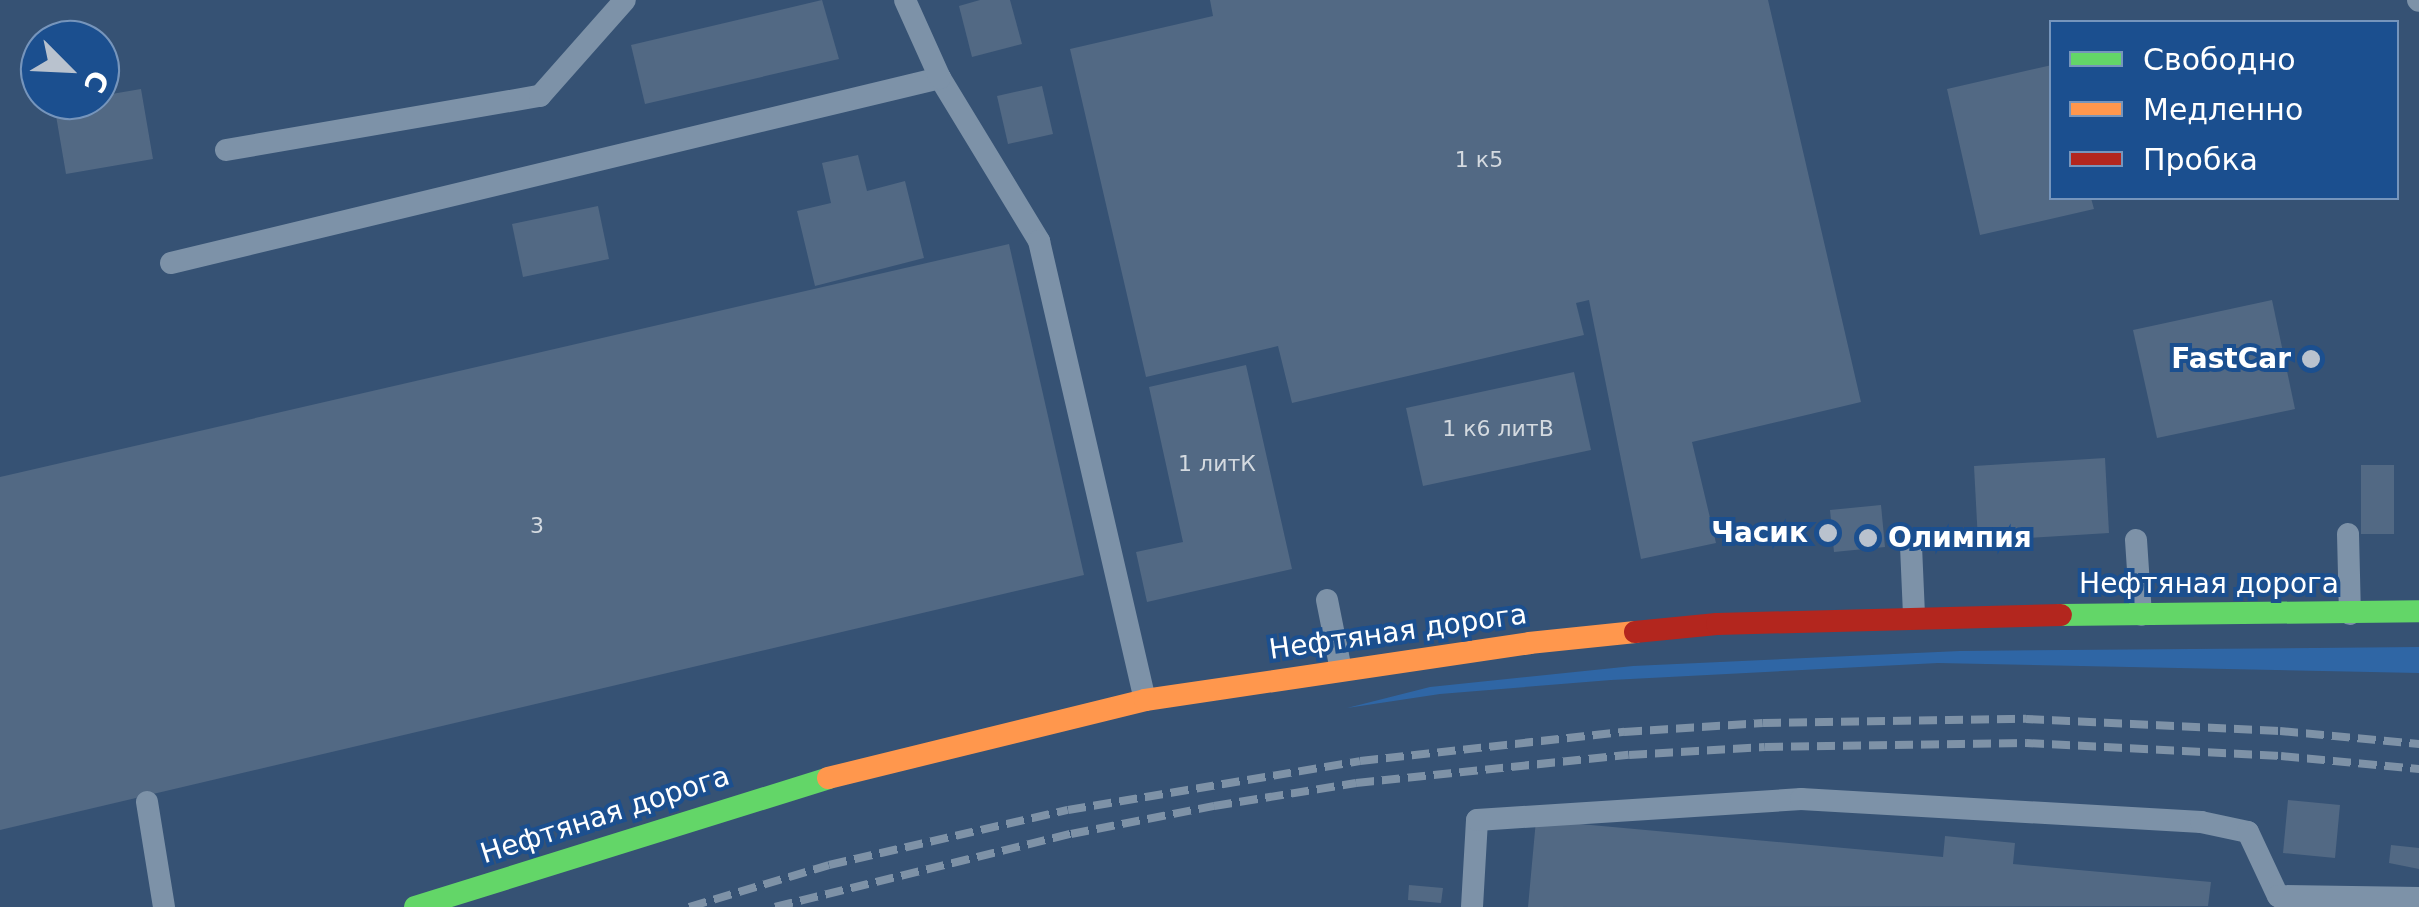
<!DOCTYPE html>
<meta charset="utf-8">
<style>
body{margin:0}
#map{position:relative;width:2419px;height:907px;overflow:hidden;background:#365274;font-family:"DejaVu Sans",sans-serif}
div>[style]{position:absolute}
.green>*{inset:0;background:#2f66a5}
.building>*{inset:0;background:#526984}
.lane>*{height:22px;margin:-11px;padding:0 11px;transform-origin:11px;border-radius:11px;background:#7d92a8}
.fast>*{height:22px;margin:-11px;padding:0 11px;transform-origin:11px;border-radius:11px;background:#63d668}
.slow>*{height:22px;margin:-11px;padding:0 11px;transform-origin:11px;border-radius:11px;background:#ff974d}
.jam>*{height:22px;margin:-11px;padding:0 11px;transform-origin:11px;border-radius:11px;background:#b3261e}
.rail>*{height:8px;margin-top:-4px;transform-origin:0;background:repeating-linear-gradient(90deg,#7e92a7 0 18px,transparent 0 26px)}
.dots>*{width:28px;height:28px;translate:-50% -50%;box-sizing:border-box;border:5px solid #1b4f8f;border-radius:50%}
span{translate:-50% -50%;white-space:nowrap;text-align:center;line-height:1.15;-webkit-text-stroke:8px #1b4f8f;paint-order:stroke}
.number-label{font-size:22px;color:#d4dae0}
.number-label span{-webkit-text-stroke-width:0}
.poi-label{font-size:28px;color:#fff;font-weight:700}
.right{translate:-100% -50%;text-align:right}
.left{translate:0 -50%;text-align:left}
.street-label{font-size:28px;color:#fff}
.legend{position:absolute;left:2049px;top:20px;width:350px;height:180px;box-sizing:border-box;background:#1b4f8f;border:2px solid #7695bc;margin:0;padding:12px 18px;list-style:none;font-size:30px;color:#fff}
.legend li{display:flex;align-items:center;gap:20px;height:50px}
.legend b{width:50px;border:2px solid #7695bc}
.north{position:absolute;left:20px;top:20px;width:100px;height:100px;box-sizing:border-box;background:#1b4f8f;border:2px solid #7695bc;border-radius:50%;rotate:114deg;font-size:28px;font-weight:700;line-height:40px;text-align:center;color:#fff}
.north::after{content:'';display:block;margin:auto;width:35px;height:45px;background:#b9c2ce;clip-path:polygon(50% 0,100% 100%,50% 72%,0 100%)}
</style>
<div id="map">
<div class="green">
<div style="clip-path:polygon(2419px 647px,2419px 673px,1938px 663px,1611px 680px,1440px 694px,1347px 708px,1430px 687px,1633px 666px,1960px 651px)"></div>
</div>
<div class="building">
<div style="clip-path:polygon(822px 0,839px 59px,645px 104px,631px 45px)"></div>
<div style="clip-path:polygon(980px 0,1010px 0,1022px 44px,972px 57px,959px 6px)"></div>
<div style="clip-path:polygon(1210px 0,1768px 0,1861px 402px,1692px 442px,1716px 543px,1641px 559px,1589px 300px,1576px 303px,1584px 335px,1292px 403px,1278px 346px,1146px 377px,1070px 49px,1213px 16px)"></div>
<div style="clip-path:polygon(2052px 65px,2052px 198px,2091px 198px,2094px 209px,1980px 235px,1947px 89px)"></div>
<div style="clip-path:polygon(1042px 86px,1053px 134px,1008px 144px,997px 96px)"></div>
<div style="clip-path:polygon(141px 89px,153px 159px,66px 174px,54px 104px,100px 100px,100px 96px)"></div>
<div style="clip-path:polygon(858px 155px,867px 191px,905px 181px,924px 258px,815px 286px,797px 211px,831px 203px,822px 163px)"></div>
<div style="clip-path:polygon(598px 206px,609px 259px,523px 277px,512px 224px)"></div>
<div style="clip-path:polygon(1009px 244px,1084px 575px,0 830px,0 477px)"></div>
<div style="clip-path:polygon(2272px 300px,2295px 409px,2157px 438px,2133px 330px)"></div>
<div style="clip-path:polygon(1246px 365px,1292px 569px,1147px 602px,1136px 552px,1183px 542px,1149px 387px)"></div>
<div style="clip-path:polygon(1574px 372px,1591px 450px,1423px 486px,1406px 408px)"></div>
<div style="clip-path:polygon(2105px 458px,2109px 533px,1978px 541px,1974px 466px)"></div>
<div style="clip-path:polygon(2361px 465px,2394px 465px,2394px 534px,2361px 534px)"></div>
<div style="clip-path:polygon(1881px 505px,1885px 547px,1834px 552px,1830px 510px)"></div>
<div style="clip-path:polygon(2288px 800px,2340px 805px,2335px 858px,2283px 853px)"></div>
<div style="clip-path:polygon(1536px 820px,1943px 857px,1945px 836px,2015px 843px,2013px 864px,2211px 882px,2208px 906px,1528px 907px)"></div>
<div style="clip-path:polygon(2391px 845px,2419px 848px,2419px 869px,2389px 863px)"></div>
<div style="clip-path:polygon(1409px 885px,1443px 888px,1441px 903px,1408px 900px)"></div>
</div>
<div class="lane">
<div style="left:2418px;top:0;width:1px;rotate:45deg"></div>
<div style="left:940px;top:78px;width:191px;rotate:58.7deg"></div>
<div style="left:1039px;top:241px;width:471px;rotate:77deg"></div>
<div style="left:226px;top:150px;width:319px;rotate:-9.8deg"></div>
<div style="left:540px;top:96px;width:128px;rotate:-48.5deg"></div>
<div style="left:171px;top:263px;width:791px;rotate:-13.53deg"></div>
<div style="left:940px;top:78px;width:85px;rotate:-114.2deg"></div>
<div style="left:2348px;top:534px;width:80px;rotate:88.6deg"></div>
<div style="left:2136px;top:540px;width:75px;rotate:86.2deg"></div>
<div style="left:1911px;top:546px;width:70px;rotate:87.5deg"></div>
<div style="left:1327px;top:600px;width:71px;rotate:78.7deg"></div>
<div style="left:147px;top:802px;width:106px;rotate:80.8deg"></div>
<div style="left:1472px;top:907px;width:87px;rotate:-86.7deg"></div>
<div style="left:1477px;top:820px;width:325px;rotate:-3.7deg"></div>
<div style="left:1801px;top:799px;width:401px;rotate:3.3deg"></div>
<div style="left:2201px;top:822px;width:48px;rotate:12deg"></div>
<div style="left:2248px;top:832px;width:71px;rotate:64.9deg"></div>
<div style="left:2278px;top:896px;width:141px;rotate:0.8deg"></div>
</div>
<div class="fast">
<div style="left:2061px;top:615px;width:358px;rotate:-0.6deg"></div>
<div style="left:415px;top:907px;width:433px;rotate:-17.3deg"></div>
</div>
<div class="slow">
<div style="left:828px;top:778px;width:326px;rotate:-13.8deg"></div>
<div style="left:1145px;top:700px;width:388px;rotate:-8.4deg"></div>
<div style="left:1529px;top:643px;width:107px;rotate:-5.9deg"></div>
</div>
<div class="jam">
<div style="left:1635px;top:632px;width:82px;rotate:-5.6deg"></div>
<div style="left:1717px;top:624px;width:344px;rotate:-1.5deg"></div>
</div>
<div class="rail">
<div style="left:689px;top:907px;width:146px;rotate:-16.7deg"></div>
<div style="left:829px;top:865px;width:245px;rotate:-13deg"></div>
<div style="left:1068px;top:810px;width:296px;rotate:-9.5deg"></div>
<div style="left:1360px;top:761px;width:266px;rotate:-6.3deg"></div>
<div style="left:1624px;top:732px;width:139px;rotate:-3.7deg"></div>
<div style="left:1763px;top:723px;width:263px;rotate:-0.9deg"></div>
<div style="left:2026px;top:719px;width:254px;rotate:2.7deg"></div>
<div style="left:2280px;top:731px;width:140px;rotate:5.3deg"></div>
<div style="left:775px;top:907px;width:305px;rotate:-13.9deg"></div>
<div style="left:1071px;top:834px;width:146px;rotate:-11.1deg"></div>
<div style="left:1214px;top:806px;width:144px;rotate:-9.2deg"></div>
<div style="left:1356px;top:783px;width:274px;rotate:-5.9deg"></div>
<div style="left:1629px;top:755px;width:136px;rotate:-3.4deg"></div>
<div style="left:1765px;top:747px;width:261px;rotate:-0.9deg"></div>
<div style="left:2026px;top:743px;width:255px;rotate:2.9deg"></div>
<div style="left:2281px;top:756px;width:139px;rotate:5.4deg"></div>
</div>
<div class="dots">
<div style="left:2311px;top:359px;background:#b9c2ce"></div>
<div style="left:1828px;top:533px;background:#b9c2ce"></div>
<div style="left:1868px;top:538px;background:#b9c2ce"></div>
</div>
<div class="number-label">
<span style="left:1479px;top:160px">1 к5</span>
<span style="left:1498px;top:429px">1 к6 литВ</span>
<span style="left:1217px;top:464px">1 литК</span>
<span style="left:537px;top:526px">3</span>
</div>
<div class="poi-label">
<span class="right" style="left:2291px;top:359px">FastCar</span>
<span class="right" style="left:1808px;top:533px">Часик</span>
<span class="left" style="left:1888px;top:538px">Олимпия</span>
</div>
<div class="street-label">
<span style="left:2209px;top:584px">Нефтяная дорога</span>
<span style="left:1398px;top:632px;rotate:-8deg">Нефтяная дорога</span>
<span style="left:605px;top:815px;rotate:-18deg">Нефтяная дорога</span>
</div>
<ul class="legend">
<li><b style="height:12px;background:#63d668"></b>Свободно</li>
<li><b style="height:12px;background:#ff974d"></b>Медленно</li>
<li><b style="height:12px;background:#b3261e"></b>Пробка</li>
</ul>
<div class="north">С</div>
</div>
